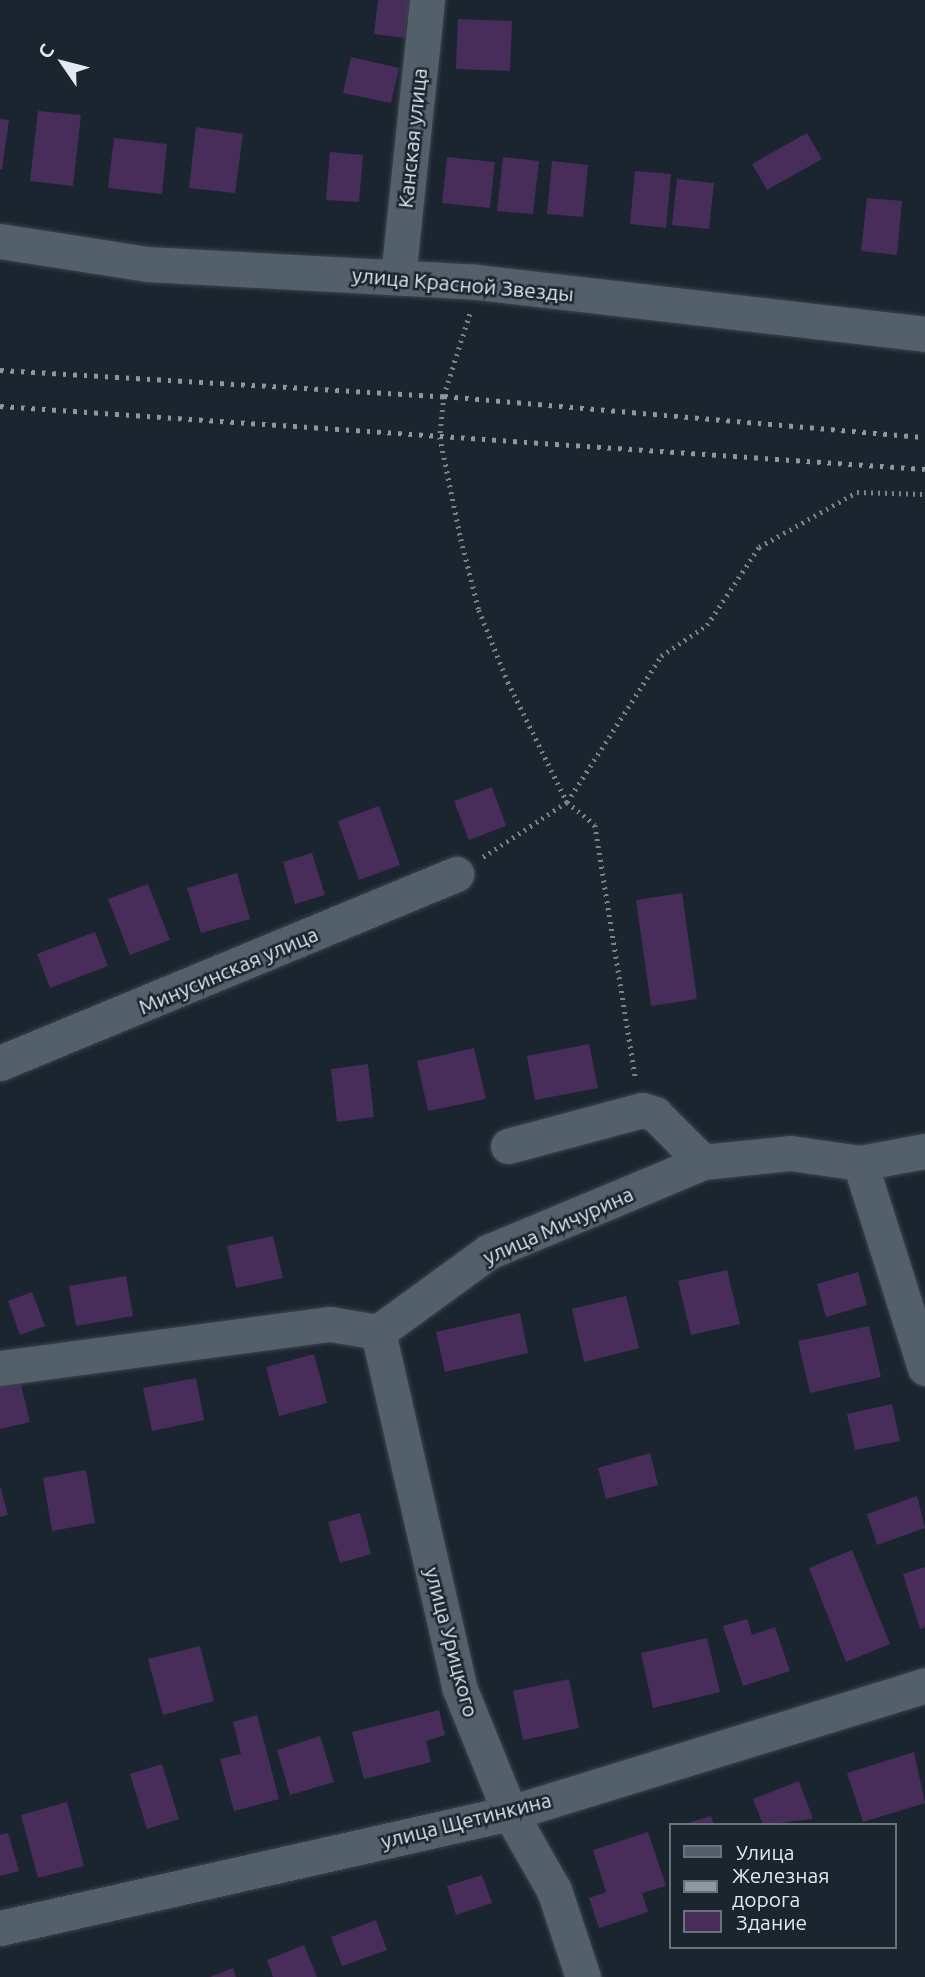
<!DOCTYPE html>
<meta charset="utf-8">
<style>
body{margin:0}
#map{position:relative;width:925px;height:1977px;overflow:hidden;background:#1a252f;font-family:Ubuntu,sans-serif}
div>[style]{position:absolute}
.building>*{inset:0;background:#482d5a}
.path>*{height:4.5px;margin-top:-2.25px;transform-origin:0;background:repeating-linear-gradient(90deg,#79838b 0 2px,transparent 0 7px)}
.roads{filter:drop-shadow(0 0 2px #3a434b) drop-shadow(0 0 2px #3a434b)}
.minor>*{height:35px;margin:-17.5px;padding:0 17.5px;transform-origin:17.5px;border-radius:17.5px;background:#535f6a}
.rail>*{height:5px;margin-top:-2.5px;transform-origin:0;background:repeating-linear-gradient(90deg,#8f98a0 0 3.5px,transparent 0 10.5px)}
span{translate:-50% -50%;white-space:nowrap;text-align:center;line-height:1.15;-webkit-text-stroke:5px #1a252f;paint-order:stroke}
.street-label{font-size:21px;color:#e2e9f0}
.legend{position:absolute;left:669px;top:1823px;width:228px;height:126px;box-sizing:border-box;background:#1a252f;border:2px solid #6a737c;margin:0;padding:9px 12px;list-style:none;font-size:21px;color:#e2e9f0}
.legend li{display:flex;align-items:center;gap:14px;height:35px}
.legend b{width:35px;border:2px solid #6a737c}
.north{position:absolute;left:28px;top:28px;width:70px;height:70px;-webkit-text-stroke:5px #1a252f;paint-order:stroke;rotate:305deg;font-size:19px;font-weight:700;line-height:28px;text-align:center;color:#e2e9f0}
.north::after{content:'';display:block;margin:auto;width:24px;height:32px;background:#e2e9f0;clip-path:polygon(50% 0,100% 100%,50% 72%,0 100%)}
</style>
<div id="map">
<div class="building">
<div style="clip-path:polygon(378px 0,410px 0,405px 38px,374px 34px)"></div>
<div style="clip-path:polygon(458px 19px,512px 21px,510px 71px,456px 69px)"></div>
<div style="clip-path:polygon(351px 57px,399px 68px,391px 103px,343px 93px)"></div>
<div style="clip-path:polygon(38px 111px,81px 115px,73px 186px,30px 181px)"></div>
<div style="clip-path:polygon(0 119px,9px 120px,2px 169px,0 169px)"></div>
<div style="clip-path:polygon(196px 127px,243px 134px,235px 193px,189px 188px)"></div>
<div style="clip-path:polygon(807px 133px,822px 159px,767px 190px,752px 164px)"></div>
<div style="clip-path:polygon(114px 138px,167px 144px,162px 194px,108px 188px)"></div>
<div style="clip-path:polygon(330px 152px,363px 155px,359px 202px,326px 200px)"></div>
<div style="clip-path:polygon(447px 157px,495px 162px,490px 208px,442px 203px)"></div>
<div style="clip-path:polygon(503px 157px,539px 161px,533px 214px,497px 211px)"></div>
<div style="clip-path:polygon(552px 161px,588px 165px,583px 217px,547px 214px)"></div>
<div style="clip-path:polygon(635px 171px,671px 174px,666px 228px,630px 224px)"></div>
<div style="clip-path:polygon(677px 179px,714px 183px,709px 229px,672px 225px)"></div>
<div style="clip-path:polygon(867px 198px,902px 201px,897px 255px,861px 251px)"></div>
<div style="clip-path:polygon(492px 787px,506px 826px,469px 840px,454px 801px)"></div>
<div style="clip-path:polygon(379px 806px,400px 865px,359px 880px,338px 821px)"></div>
<div style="clip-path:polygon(312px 853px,325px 895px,295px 904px,283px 862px)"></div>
<div style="clip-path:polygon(237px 873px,250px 919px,201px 933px,187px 888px)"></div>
<div style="clip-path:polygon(148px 884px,170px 940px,130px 955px,108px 899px)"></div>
<div style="clip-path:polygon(682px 893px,697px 999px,651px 1006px,636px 900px)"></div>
<div style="clip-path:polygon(95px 932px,108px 966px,50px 988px,37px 954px)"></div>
<div style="clip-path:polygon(589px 1044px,598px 1088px,535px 1100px,527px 1056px)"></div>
<div style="clip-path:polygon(474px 1048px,486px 1099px,428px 1111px,417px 1061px)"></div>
<div style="clip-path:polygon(368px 1064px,374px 1117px,337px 1122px,331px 1069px)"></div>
<div style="clip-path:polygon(273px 1236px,283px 1278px,236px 1288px,227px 1246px)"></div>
<div style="clip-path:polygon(727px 1270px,740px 1324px,691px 1335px,678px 1281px)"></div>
<div style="clip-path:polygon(858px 1272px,867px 1305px,826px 1317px,817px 1284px)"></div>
<div style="clip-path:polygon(126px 1276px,133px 1316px,76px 1326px,69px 1286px)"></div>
<div style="clip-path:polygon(32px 1292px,45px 1326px,20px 1335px,8px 1301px)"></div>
<div style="clip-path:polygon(626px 1296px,639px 1348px,584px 1362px,572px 1309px)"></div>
<div style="clip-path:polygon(520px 1313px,528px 1353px,445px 1372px,436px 1332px)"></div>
<div style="clip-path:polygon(869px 1326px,881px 1377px,810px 1393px,798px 1341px)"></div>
<div style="clip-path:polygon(314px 1354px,327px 1403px,279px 1416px,266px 1367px)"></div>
<div style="clip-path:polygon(196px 1378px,204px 1420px,152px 1431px,143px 1388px)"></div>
<div style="clip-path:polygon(20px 1381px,30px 1422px,0 1429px,0 1386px)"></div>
<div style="clip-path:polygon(892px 1404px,900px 1441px,855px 1450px,847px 1414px)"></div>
<div style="clip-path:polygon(650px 1453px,658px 1485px,606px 1499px,598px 1468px)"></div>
<div style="clip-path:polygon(86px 1470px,95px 1523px,52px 1531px,43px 1478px)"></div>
<div style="clip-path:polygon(0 1486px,8px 1515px,0 1517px)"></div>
<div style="clip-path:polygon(917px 1496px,925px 1528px,877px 1545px,867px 1514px)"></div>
<div style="clip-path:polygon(360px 1513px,371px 1554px,340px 1563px,328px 1522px)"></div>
<div style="clip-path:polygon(852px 1550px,890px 1644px,846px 1662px,809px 1568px)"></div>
<div style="clip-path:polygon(925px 1567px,925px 1627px,920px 1629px,903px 1574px)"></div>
<div style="clip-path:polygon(747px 1619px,752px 1635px,775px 1627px,790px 1671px,743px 1686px,723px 1626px)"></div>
<div style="clip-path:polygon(707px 1638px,720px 1692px,653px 1708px,641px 1653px)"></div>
<div style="clip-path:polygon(200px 1646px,214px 1701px,163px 1715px,148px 1659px)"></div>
<div style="clip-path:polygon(569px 1679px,579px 1728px,523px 1740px,513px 1691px)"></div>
<div style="clip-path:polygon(439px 1710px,445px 1735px,426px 1741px,431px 1762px,364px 1779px,352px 1732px)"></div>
<div style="clip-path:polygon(257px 1715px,279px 1799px,234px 1811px,220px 1759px,241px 1754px,233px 1722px)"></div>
<div style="clip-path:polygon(320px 1736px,334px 1782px,290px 1795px,277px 1750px)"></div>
<div style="clip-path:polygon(914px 1752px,925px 1803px,863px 1822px,847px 1773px)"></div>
<div style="clip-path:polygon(162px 1764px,179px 1819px,147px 1829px,130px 1774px)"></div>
<div style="clip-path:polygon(799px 1781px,813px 1819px,763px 1825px,753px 1799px)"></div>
<div style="clip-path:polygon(67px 1802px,84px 1866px,38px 1878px,21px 1815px)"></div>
<div style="clip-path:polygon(711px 1816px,714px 1825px,684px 1825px,684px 1824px)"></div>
<div style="clip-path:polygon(648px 1832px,666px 1886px,642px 1893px,648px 1912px,599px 1928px,589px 1898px,606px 1892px,593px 1850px)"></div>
<div style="clip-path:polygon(8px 1833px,19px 1871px,0 1876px,0 1835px)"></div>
<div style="clip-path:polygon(482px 1875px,492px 1903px,456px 1915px,447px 1886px)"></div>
<div style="clip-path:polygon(376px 1920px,387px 1950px,342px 1966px,331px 1937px)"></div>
<div style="clip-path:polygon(304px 1945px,317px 1977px,273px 1977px,267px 1960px)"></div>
<div style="clip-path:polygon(233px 1968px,236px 1977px,210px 1977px)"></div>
</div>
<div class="path">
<div style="left:470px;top:314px;width:86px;rotate:107.6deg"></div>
<div style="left:444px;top:396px;width:41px;rotate:95.6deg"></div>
<div style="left:440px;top:437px;width:104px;rotate:78.4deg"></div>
<div style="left:461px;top:539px;width:73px;rotate:75.8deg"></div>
<div style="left:479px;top:610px;width:78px;rotate:68.1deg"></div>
<div style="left:508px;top:682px;width:134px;rotate:63.8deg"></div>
<div style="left:567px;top:802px;width:36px;rotate:39deg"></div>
<div style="left:595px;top:825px;width:258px;rotate:80.9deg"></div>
<div style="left:483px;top:857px;width:100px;rotate:-33.2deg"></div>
<div style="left:567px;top:802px;width:174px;rotate:-57.2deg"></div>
<div style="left:661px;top:656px;width:55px;rotate:-34deg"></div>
<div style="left:707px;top:625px;width:94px;rotate:-56.3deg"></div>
<div style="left:759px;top:547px;width:112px;rotate:-29.3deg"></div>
<div style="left:857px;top:492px;width:68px;rotate:1.7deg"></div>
</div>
<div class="roads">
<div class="minor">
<div style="left:0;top:241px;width:149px;rotate:8.9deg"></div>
<div style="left:147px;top:264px;width:329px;rotate:3.1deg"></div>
<div style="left:476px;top:282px;width:452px;rotate:6.6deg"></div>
<div style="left:398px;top:277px;width:279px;rotate:-84deg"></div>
<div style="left:0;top:1063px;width:494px;rotate:-22.5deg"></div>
<div style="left:508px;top:1146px;width:139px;rotate:-15deg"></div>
<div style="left:642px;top:1110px;width:14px;rotate:17deg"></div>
<div style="left:655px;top:1114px;width:68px;rotate:45deg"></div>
<div style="left:860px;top:1163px;width:215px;rotate:72.4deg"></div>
<div style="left:378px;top:1332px;width:364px;rotate:77.1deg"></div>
<div style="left:459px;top:1687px;width:136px;rotate:68deg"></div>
<div style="left:510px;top:1813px;width:89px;rotate:60.3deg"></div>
<div style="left:554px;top:1890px;width:92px;rotate:71.6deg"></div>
<div style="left:0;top:1368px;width:333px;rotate:-7.6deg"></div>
<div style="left:330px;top:1324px;width:49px;rotate:9.5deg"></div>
<div style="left:378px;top:1332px;width:136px;rotate:-36deg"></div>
<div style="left:488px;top:1252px;width:233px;rotate:-22.7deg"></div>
<div style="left:703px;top:1162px;width:87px;rotate:-5.9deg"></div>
<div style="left:790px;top:1153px;width:71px;rotate:8.1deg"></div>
<div style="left:860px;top:1163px;width:66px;rotate:-10.5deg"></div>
<div style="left:0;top:1928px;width:523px;rotate:-12.71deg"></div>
<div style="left:510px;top:1813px;width:434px;rotate:-17.1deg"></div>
</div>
</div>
<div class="rail">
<div style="left:0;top:370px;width:445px;rotate:3.4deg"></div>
<div style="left:444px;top:396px;width:483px;rotate:4.9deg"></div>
<div style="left:0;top:406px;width:927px;rotate:3.9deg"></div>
</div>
<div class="street-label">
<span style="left:412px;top:138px;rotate:-84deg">Канская улица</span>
<span style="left:463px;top:284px;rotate:5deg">улица Красной Звезды</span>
<span style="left:228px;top:970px;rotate:-23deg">Минусинская улица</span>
<span style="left:558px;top:1225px;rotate:-24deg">улица Мичурина</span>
<span style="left:452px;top:1642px;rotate:75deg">улица Урицкого</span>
<span style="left:466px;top:1820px;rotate:-14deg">улица Щетинкина</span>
</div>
<ul class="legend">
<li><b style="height:9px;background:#535f6a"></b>Улица</li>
<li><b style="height:9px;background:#8f98a0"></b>Железная дорога</li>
<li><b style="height:19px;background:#482d5a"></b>Здание</li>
</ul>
<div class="north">С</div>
</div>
